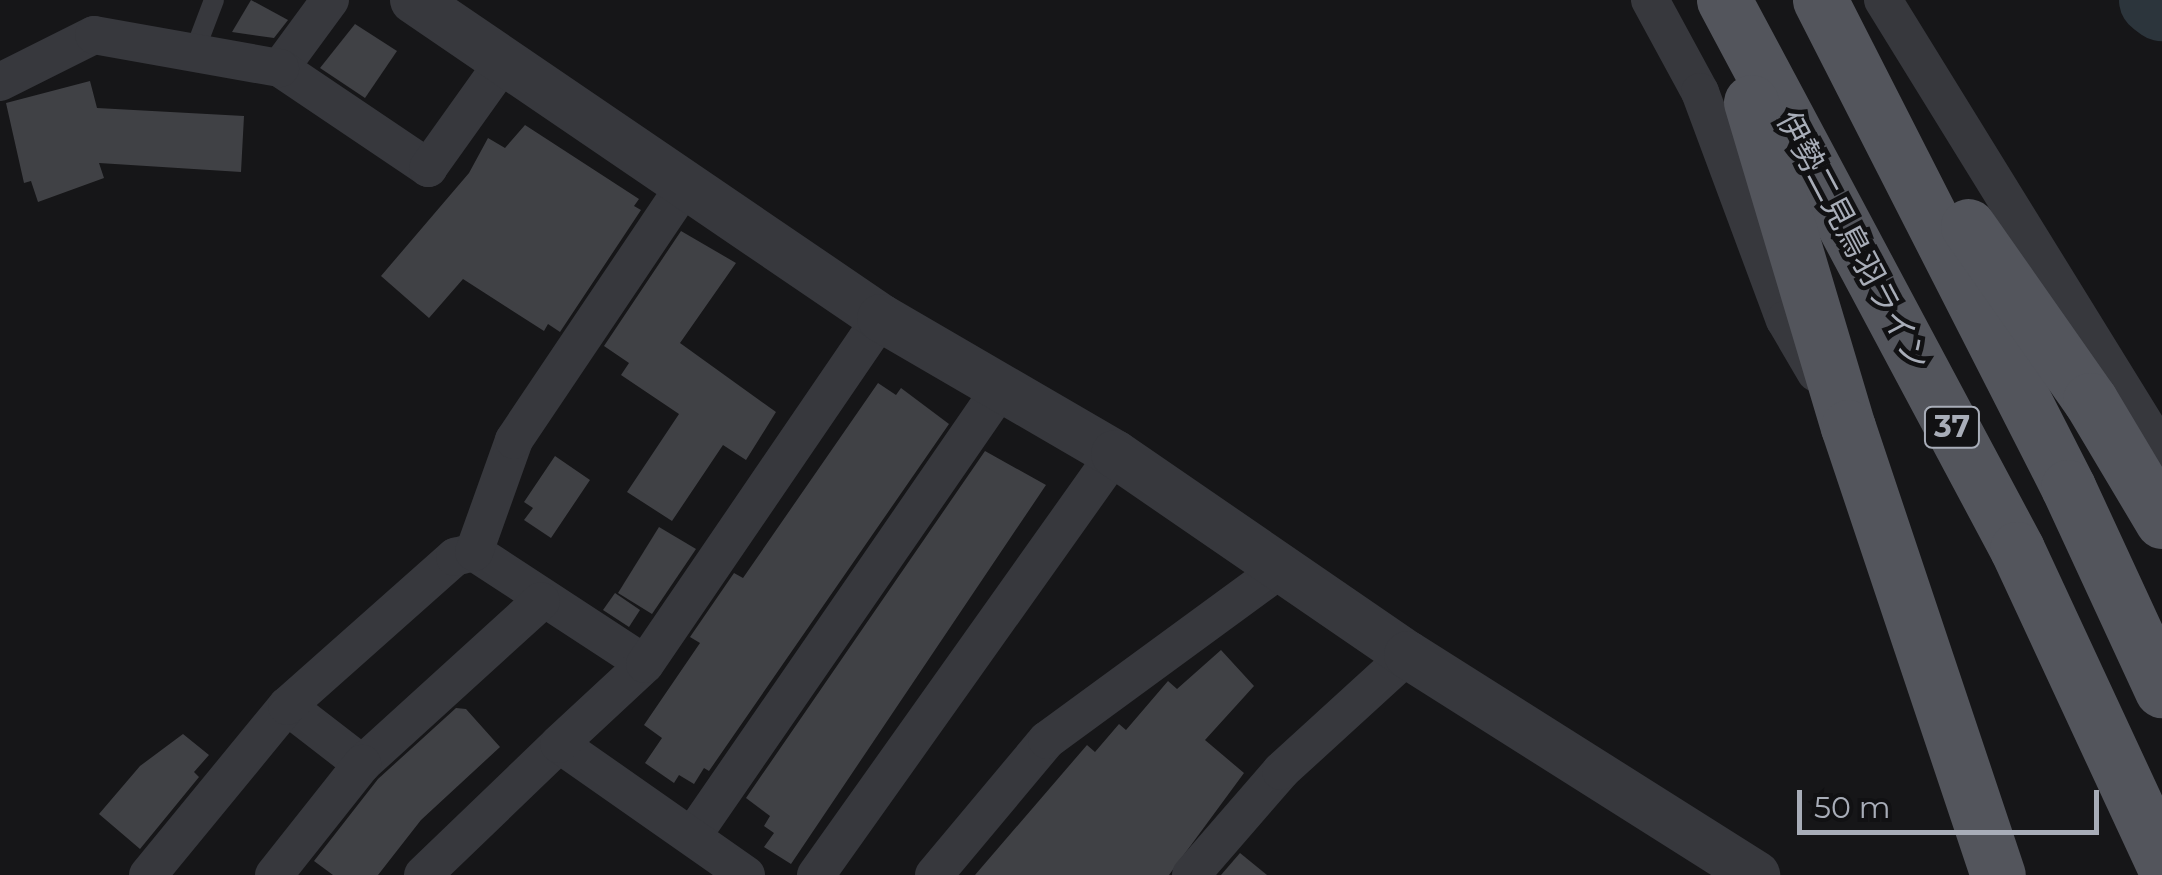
<!DOCTYPE html>
<meta charset="utf-8">
<style>
body{margin:0}
#map{position:relative;width:2162px;height:875px;overflow:hidden;background:#161618;font-family:Montserrat,"Noto Sans JP",sans-serif}
div>[style]{position:absolute}
.river>*{height:72px;margin:-36px;padding:0 36px;transform-origin:36px;border-radius:36px;background:#2c353c}
.building>*{inset:0;background:#404145}
.service>*{height:20px;margin:-10px;padding:0 10px;transform-origin:10px;border-radius:10px;background:#37383d}
.minor>*{height:38px;margin:-19px;padding:0 19px;transform-origin:19px;border-radius:19px;background:#37383d}
.tertiary>*{height:48px;margin:-24px;padding:0 24px;transform-origin:24px;border-radius:24px;background:#37383d}
.primary>*{height:55px;margin:-27.5px;padding:0 27.5px;transform-origin:27.5px;border-radius:27.5px;background:#53555c}
span{translate:-50% -50%;white-space:nowrap;text-align:center;line-height:1.15;-webkit-text-stroke:9px #111113;paint-order:stroke}
.shield-label span{padding:2px 8px;background:#111113;border:2px solid;border-radius:8px;-webkit-text-stroke-width:0}
.shield-label{font-size:30px;color:#a8adb8;font-weight:700}
.street-label{font-size:32px;color:#a8adb8}
.scale{position:absolute;left:1797px;top:790px;width:302px;height:45px;box-sizing:border-box;border:5px solid #a8adb8;border-top:0;padding-left:12px;font-size:30px;line-height:35px;white-space:nowrap;color:#a8adb8;-webkit-text-stroke:8px #111113;paint-order:stroke}
</style>
<div id="map">
<div class="river">
<div style="left:2155px;top:0;width:9px;rotate:36deg"></div>
</div>
<div class="building">
<div style="clip-path:polygon(251px 0,288px 20px,274px 38px,232px 32px)"></div>
<div style="clip-path:polygon(355px 24px,397px 51px,365px 98px,320px 68px)"></div>
<div style="clip-path:polygon(90px 81px,97px 108px,244px 116px,241px 172px,99px 163px,104px 178px,38px 202px,31px 181px,24px 183px,6px 103px)"></div>
<div style="clip-path:polygon(525px 125px,639px 199px,634px 206px,641px 210px,560px 332px,548px 324px,544px 331px,463px 279px,429px 318px,381px 276px,469px 173px,488px 138px,505px 148px)"></div>
<div style="clip-path:polygon(681px 231px,736px 263px,680px 343px,776px 412px,746px 460px,723px 445px,672px 521px,627px 492px,679px 414px,621px 375px,629px 363px,604px 346px)"></div>
<div style="clip-path:polygon(878px 383px,896px 395px,901px 388px,949px 424px,709px 771px,704px 768px,694px 784px,679px 775px,674px 783px,645px 763px,662px 738px,644px 725px,700px 643px,690px 637px,734px 573px,743px 578px)"></div>
<div style="clip-path:polygon(985px 451px,1046px 485px,791px 864px,764px 847px,774px 833px,764px 826px,770px 816px,746px 798px)"></div>
<div style="clip-path:polygon(555px 456px,590px 480px,551px 538px,524px 520px,533px 508px,524px 502px)"></div>
<div style="clip-path:polygon(659px 527px,696px 549px,652px 614px,618px 593px)"></div>
<div style="clip-path:polygon(615px 593px,640px 610px,629px 627px,603px 610px)"></div>
<div style="clip-path:polygon(1221px 650px,1254px 686px,1205px 740px,1244px 773px,1169px 875px,975px 875px,1087px 745px,1095px 752px,1119px 724px,1126px 730px,1168px 681px,1177px 689px)"></div>
<div style="clip-path:polygon(456px 708px,466px 709px,500px 747px,421px 820px,378px 875px,333px 875px,314px 861px,378px 779px)"></div>
<div style="clip-path:polygon(183px 734px,209px 755px,194px 772px,199px 777px,140px 849px,99px 814px,140px 766px)"></div>
<div style="clip-path:polygon(1240px 853px,1267px 875px,1221px 875px)"></div>
</div>
<div class="service">
<div style="left:195px;top:50px;width:53px;rotate:-69.2deg"></div>
</div>
<div class="minor">
<div style="left:330px;top:0;width:84px;rotate:126.3deg"></div>
<div style="left:280px;top:68px;width:179px;rotate:34deg"></div>
<div style="left:428px;top:168px;width:129px;rotate:-54.5deg"></div>
<div style="left:1650px;top:0;width:105px;rotate:61.5deg"></div>
<div style="left:1700px;top:92px;width:243px;rotate:69.6deg"></div>
<div style="left:1785px;top:320px;width:61px;rotate:59.7deg"></div>
<div style="left:1883px;top:0;width:531px;rotate:58.31deg"></div>
<div style="left:0;top:82px;width:105px;rotate:-26.6deg"></div>
<div style="left:94px;top:35px;width:189px;rotate:10.1deg"></div>
<div style="left:474px;top:552px;width:204px;rotate:33.2deg"></div>
<div style="left:287px;top:706px;width:95px;rotate:37.7deg"></div>
<div style="left:362px;top:764px;width:242px;rotate:-42.3deg"></div>
<div style="left:693px;top:835px;width:543px;rotate:-55.43deg"></div>
<div style="left:148px;top:875px;width:219px;rotate:-50.6deg"></div>
<div style="left:287px;top:706px;width:225px;rotate:-41.6deg"></div>
<div style="left:455px;top:557px;width:20px;rotate:-15deg"></div>
<div style="left:474px;top:552px;width:119px;rotate:-70.3deg"></div>
<div style="left:514px;top:440px;width:305px;rotate:-56.1deg"></div>
<div style="left:274px;top:875px;width:142px;rotate:-51.6deg"></div>
<div style="left:423px;top:875px;width:189px;rotate:-43.9deg"></div>
<div style="left:746px;top:875px;width:228px;rotate:-145deg"></div>
<div style="left:559px;top:744px;width:117px;rotate:-42.9deg"></div>
<div style="left:645px;top:664px;width:419px;rotate:-55.7deg"></div>
<div style="left:816px;top:875px;width:516px;rotate:-54.62deg"></div>
<div style="left:934px;top:875px;width:176px;rotate:-50.1deg"></div>
<div style="left:1047px;top:740px;width:290px;rotate:-36.2deg"></div>
<div style="left:1191px;top:875px;width:138px;rotate:-49.1deg"></div>
<div style="left:1281px;top:771px;width:172px;rotate:-42.4deg"></div>
</div>
<div class="tertiary">
<div style="left:414px;top:0;width:565px;rotate:34.25deg"></div>
<div style="left:881px;top:318px;width:271px;rotate:30.2deg"></div>
<div style="left:1115px;top:454px;width:355px;rotate:34.5deg"></div>
<div style="left:1408px;top:655px;width:412px;rotate:32.3deg"></div>
</div>
<div class="primary">
<div style="left:1724px;top:0;width:622px;rotate:61.91deg"></div>
<div style="left:2017px;top:549px;width:345px;rotate:65.1deg"></div>
<div style="left:1820px;top:0;width:547px;rotate:63.01deg"></div>
<div style="left:2068px;top:487px;width:224px;rotate:65.2deg"></div>
<div style="left:1751px;top:102px;width:339px;rotate:73.4deg"></div>
<div style="left:1848px;top:427px;width:472px;rotate:71.5deg"></div>
<div style="left:1968px;top:226px;width:213px;rotate:55deg"></div>
<div style="left:2090px;top:400px;width:141px;rotate:59.2deg"></div>
</div>
<div class="shield-label">
<span style="left:1952px;top:427px">37</span>
</div>
<div class="street-label">
<span style="left:1853px;top:241px;rotate:62deg">伊勢二見鳥羽ライン</span>
</div>
<div class="scale">50 m</div>
</div>
